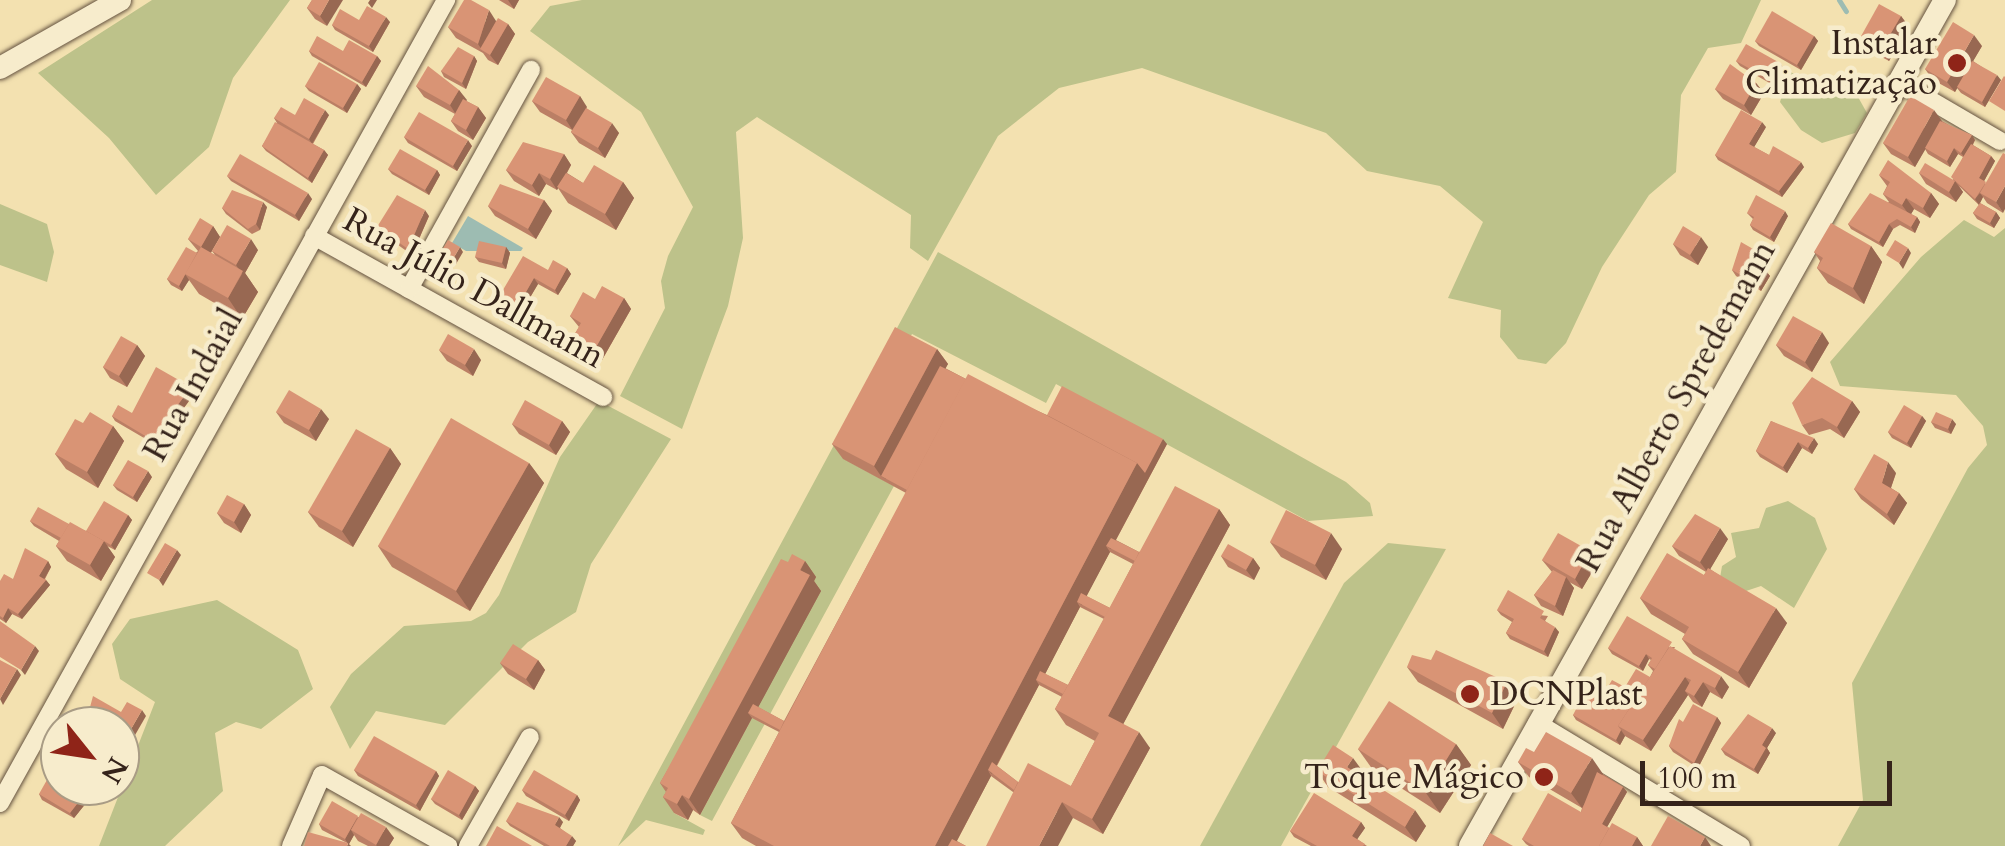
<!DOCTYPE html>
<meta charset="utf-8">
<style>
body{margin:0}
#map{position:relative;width:2005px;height:846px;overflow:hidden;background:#f3e1b0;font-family:Cardo,serif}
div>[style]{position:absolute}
.green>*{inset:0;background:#bdc28a}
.water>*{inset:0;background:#9dbcb2}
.stream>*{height:5px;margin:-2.5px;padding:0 2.5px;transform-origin:2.5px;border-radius:2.5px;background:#9dbcb2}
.roads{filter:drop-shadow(0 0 2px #645240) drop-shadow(0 0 2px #645240)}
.minor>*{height:18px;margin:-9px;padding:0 9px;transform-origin:9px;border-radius:9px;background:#f7eccc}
.tertiary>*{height:22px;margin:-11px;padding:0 11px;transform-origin:11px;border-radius:11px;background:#f7eccc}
.wall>*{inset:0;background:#bb7f65}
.shaded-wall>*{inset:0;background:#986852}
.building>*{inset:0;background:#d99475}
.dots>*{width:28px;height:28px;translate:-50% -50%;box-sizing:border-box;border:5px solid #f7eccc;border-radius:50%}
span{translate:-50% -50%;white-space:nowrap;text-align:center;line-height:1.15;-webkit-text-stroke:9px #f7eccc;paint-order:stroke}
.poi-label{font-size:35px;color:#35231a}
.right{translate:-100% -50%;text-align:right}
.left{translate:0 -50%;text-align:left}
.street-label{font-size:35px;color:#35231a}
.north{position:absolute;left:40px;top:706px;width:100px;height:100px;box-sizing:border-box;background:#f7eccc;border:2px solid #a99c85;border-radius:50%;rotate:120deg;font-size:28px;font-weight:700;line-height:40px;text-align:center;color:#35231a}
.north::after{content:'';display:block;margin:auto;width:35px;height:45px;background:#8f2418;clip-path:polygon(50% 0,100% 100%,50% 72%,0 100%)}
.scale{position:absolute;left:1640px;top:761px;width:252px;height:45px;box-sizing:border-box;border:5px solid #35231a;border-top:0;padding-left:12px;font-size:30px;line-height:35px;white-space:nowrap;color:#35231a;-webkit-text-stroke:8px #f7eccc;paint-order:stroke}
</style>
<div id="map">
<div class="green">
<div style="clip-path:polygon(152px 0,290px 0,233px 78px,209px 147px,156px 195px,109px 138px,38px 73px)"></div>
<div style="clip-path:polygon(582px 0,1761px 0,1741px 43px,1708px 48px,1681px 95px,1676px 172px,1649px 195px,1602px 267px,1566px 343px,1546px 364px,1518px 359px,1500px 337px,1501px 310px,1448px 298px,1483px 222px,1440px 186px,1367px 171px,1326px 133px,1142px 68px,1059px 88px,998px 136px,928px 261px,910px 248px,911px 215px,757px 117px,736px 132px,743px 238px,728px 306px,682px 429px,620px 396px,665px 308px,661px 281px,668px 256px,693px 207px,641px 112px,530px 31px,550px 6px)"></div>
<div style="clip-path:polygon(1789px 71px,1823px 91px,1858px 97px,1867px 113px,1855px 133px,1822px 143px,1801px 130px,1780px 102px)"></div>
<div style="clip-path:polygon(0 204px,47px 224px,54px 252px,47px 282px,0 265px)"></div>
<div style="clip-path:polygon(1964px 220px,1994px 237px,2005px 228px,2005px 846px,1838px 846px,1863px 800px,1852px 683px,1968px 468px,1987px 445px,1983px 426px,1956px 395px,1840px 386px,1830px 362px,1921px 257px)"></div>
<div style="clip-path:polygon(938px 252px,1346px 482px,1370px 503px,1373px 516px,1308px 521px,1056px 384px,1046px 403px,912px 334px,844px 459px,894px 486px,712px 821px,700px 815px,820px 590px,674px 813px,705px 830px,703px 835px,646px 820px,618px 846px)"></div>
<div style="clip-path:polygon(599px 401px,671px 439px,591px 564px,576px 612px,528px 642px,445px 725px,376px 711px,350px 749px,330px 707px,351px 674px,404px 626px,471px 621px,486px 613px,499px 595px,560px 457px)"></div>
<div style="clip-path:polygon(1788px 501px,1815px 518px,1827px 549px,1794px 608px,1761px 586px,1746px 591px,1720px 578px,1722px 566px,1736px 557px,1731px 533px,1759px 528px,1766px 508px)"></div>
<div style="clip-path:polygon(1388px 543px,1446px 549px,1281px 846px,1200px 846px,1344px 583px)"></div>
<div style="clip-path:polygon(217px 600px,298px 650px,313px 689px,261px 729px,236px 722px,215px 733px,223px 791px,165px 846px,99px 846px,155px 702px,120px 679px,112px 644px,130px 619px)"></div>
</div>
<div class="water">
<div style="clip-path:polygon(468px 216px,523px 248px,521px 251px,466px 251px,452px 243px)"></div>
</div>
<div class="stream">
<div style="left:1839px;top:0;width:13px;rotate:58deg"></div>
</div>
<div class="roads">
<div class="minor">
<div style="left:1899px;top:82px;width:117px;rotate:30.3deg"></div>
<div style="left:314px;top:236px;width:331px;rotate:29.1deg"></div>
<div style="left:409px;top:289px;width:251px;rotate:-60.9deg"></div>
<div style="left:1537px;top:723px;width:238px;rotate:31.1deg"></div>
<div style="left:0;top:803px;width:919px;rotate:-60.95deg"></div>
<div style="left:291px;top:846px;width:77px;rotate:-66.4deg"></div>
<div style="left:322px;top:775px;width:145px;rotate:29.4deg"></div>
<div style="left:468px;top:846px;width:125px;rotate:-60.4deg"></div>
</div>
<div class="tertiary">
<div style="left:0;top:68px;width:138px;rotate:-29.5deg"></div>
<div style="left:1470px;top:846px;width:970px;rotate:-60.69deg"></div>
</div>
</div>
<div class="wall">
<div style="clip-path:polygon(312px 0,327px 26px,315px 19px,307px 8px)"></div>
<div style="clip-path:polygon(499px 0,519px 0,514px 9px)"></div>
<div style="clip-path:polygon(1901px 16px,1909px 27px,1889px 61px,1867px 49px,1860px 38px)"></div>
<div style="clip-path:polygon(359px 20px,390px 22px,373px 52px,335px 30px,332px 25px)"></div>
<div style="clip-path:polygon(496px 21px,508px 24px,515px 34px,498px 65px,488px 60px,483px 53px,456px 38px,448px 27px)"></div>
<div style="clip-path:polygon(1814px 36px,1818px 41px,1801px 70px,1759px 46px,1755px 41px)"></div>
<div style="clip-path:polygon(1982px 46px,1973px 61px,2001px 80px,1985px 107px,1961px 93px,1957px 88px,1955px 92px,1933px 80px,1925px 69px)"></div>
<div style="clip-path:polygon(309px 51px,343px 51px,377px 56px,381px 61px,366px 87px,312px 56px)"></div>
<div style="clip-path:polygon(474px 56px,477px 61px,466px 89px,444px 77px,441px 71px)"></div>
<div style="clip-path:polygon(1736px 61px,1780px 63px,1783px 68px,1773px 85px,1740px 66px)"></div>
<div style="clip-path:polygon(1756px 83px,1764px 93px,1751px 115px,1723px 99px,1715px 89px)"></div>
<div style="clip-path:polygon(357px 84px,361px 89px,347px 113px,309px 91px,305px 86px)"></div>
<div style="clip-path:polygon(416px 86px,459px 90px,466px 101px,478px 107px,486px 118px,473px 140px,458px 131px,451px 121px,455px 114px,424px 97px)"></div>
<div style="clip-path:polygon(580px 96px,586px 108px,619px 133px,605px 158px,579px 143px,571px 132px,572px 130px,540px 112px,532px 101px)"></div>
<div style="clip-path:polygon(295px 115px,329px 115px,313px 144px,324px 150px,328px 155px,312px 183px,266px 151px,262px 146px,277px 123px,274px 118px)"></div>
<div style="clip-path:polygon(1942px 121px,1975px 140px,1973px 145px,1991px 156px,1995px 161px,1984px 181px,2003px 213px,1987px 203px,1983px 197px,1980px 203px,1996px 212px,2000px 218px,1994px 228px,1977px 219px,1973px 213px,1979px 205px,1959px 186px,1963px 192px,1956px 202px,1926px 184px,1919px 173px,1953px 180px,1963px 157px,1958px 154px,1950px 167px,1928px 154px,1925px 149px,1915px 167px,1891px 154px,1883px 143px)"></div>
<div style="clip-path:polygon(1766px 127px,1754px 147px,1769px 155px,1804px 167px,1782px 197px,1718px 160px,1715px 155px)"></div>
<div style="clip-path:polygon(404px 137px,472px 146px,457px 171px,408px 143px)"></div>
<div style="clip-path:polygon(564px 154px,571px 165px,567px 173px,583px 183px,623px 182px,634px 198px,616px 230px,568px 203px,558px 188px,557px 190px,546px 184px,539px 196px,514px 181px,506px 170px)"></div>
<div style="clip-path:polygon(388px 169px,437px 170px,440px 175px,429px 195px,392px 174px)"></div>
<div style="clip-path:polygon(1879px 175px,1931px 193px,1939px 204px,1930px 218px,1914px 209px,1911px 214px,1917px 217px,1920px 222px,1915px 233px,1900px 225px,1893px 229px,1883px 247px,1851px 229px,1848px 224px,1889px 202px,1883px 194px,1887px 186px)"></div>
<div style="clip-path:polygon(227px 176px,312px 199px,299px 221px,231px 181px)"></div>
<div style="clip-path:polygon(544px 200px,552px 211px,536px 239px,495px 216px,488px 206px)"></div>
<div style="clip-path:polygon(267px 207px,260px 230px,252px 234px,226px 214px,222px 208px)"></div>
<div style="clip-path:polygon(1747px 213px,1788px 216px,1774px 242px,1753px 230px,1750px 225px,1753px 219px)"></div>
<div style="clip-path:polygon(429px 216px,412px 255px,380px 232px,377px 227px)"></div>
<div style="clip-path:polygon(213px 226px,220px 237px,211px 253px,215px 255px,212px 251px,258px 250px,245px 273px,258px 292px,242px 319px,199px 294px,189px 280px,182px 291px,171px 285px,167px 279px,198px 251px,188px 239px)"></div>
<div style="clip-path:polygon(1673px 244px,1708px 247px,1698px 265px,1680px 255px)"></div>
<div style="clip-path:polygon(1871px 246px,1882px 262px,1864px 304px,1828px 283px,1817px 268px,1820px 261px,1814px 252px)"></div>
<div style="clip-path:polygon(506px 247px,510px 253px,506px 269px,479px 262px,475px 257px)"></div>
<div style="clip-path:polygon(1767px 257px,1771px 262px,1766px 271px,1770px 276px,1761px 291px,1736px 276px,1732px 270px)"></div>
<div style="clip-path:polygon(567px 268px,571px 274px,558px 295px,538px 284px,522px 311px,504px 300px,500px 295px,548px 270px)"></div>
<div style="clip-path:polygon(624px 298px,631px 309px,602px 360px,581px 347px,573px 337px,579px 327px,570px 316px,595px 299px)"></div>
<div style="clip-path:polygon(1829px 343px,1812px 372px,1784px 356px,1776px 345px)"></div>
<div style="clip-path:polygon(137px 345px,145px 356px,127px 387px,110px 378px,103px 367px)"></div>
<div style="clip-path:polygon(evenodd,937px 349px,948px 364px,945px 368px,966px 379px,1047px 415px,1167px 444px,1116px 540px,1139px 552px,1219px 509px,1230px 525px,1123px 724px,1150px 748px,1103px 834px,1073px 818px,1013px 792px,991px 776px,957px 841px,966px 846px,756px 846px,742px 838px,731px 823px,779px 732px,752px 718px,700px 815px,693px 810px,688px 820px,674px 813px,663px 797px,666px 792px,660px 783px,788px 562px,805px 561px,816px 577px,814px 581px,821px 591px,758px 707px,784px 721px,906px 493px,843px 459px,832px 444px,937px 349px,1110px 552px,1133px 564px,1110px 608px,1086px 596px,1110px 552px,937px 349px,1080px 607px,1104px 619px,1068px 685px,1045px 674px,1080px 607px,937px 349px,1039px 685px,1062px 697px,1055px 709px,1066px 725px,1095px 741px,1071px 786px,1018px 782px,997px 766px,1039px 685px)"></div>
<div style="clip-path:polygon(439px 350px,481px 360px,473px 376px,447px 361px)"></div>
<div style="clip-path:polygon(195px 393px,156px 445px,115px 421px,112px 416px,132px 413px)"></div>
<div style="clip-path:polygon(1852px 401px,1860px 412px,1844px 438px,1830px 429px,1809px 435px,1802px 425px)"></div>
<div style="clip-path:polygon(276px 412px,329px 419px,316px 441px,284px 423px)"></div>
<div style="clip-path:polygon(1922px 416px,1926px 421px,1911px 448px,1892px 438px,1888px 432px)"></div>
<div style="clip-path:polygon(562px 421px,570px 432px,556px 455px,519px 434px,512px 424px)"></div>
<div style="clip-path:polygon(1771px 421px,1818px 444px,1812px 454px,1802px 448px,1787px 473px,1760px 457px,1756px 451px)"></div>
<div style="clip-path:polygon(1931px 422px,1956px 424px,1951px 434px,1935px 428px)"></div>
<div style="clip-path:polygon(83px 423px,113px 426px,124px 441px,98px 488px,66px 469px,55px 454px)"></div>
<div style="clip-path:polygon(390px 448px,401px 464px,353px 547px,319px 527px,308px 512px)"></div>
<div style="clip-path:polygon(529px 463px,544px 483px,470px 611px,392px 567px,378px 546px)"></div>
<div style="clip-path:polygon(1896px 473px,1891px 488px,1899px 493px,1907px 503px,1894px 525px,1861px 499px,1854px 489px)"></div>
<div style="clip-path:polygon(152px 477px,137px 502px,117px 490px,113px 485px)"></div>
<div style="clip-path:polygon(244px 504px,251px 515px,241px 533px,224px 523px,217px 513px)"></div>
<div style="clip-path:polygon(128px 515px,132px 520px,115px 550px,107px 546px,115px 557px,101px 581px,67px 561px,56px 546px,59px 541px,34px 526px,30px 521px,69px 524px,86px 531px)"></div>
<div style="clip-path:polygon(1728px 539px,1710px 569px,1787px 623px,1749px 688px,1693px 654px,1682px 639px,1685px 634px,1651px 614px,1640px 598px,1704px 575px,1706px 572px,1679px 556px,1672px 546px)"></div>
<div style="clip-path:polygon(1270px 542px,1342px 549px,1326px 580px,1281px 557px)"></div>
<div style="clip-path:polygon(1221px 556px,1253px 558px,1260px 568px,1254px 580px,1228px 567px)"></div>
<div style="clip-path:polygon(1542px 560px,1598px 562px,1582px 589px,1569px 582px,1574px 588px,1563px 616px,1541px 606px,1534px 595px,1552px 572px)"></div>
<div style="clip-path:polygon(48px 561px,51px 567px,45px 579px,50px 585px,22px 619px,12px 614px,6px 623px,0 619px,0 581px,13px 579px)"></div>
<div style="clip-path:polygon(1497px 610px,1548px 616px,1545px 621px,1559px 632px,1548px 657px,1510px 639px,1506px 633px,1512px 622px,1501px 615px)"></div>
<div style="clip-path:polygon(1675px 647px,1674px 649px,1729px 687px,1722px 699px,1710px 692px,1702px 707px,1693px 702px,1688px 695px,1651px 751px,1625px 736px,1620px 745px,1576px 720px,1573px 715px,1602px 697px,1650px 677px,1653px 671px,1648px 665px,1651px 660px,1649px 659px,1643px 671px,1612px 654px,1608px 648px)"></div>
<div style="clip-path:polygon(538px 660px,545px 670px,534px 690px,508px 674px,500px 663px)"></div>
<div style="clip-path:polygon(1407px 667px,1507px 682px,1518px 698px,1503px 729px,1418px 682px)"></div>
<div style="clip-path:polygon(1717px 717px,1721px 723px,1698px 768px,1673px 752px,1669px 746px,1683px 722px)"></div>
<div style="clip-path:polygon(1776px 733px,1767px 748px,1770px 753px,1758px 774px,1725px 755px,1721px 749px)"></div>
<div style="clip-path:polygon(1456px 744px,1471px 765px,1440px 813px,1373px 770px,1358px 749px)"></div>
<div style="clip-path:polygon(1534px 752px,1603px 774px,1623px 787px,1627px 792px,1607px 827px,1637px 837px,1643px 846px,1529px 846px,1526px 844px,1522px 839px,1581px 812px,1582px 808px,1529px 777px,1518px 762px)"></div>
<div style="clip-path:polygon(354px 770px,436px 771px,439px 776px,420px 811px,358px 776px)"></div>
<div style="clip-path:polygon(1317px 771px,1364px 773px,1362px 777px,1426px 826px,1416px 842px,1328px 787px)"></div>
<div style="clip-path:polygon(475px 786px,479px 791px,462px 820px,435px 804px,431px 799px)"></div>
<div style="clip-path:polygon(522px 790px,577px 795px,580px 800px,569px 821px,526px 796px)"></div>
<div style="clip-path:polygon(95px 792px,74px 818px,42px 800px,39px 794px)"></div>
<div style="clip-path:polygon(359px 817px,394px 838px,389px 846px,368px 846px,358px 841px,354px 835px,349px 844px,322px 830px,319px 824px)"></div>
<div style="clip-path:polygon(506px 821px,563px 822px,560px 828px,576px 841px,573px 846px,544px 846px,510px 826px)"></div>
<div style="clip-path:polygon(1361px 822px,1365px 828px,1357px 839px,1367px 846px,1311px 846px,1294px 837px,1290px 831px)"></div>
</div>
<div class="shaded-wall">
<div style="clip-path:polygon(329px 0,343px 0,327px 26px,320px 16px)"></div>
<div style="clip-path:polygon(370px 0,377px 0,372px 8px,368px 3px)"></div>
<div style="clip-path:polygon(508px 0,519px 0,514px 9px)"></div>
<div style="clip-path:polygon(489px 10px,496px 21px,482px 50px,478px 44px)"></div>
<div style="clip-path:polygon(1901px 16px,1909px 27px,1889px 61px,1881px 50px)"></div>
<div style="clip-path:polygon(386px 17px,390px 22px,373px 52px,369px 46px)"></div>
<div style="clip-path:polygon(508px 24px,515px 34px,498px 65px,490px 55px)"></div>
<div style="clip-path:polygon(1974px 35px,1982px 46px,1955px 92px,1947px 82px)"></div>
<div style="clip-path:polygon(1814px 36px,1818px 41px,1801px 70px,1797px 65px)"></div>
<div style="clip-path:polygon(377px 56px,381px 61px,366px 87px,362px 82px)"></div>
<div style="clip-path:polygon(474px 56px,477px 61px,466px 89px,462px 83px)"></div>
<div style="clip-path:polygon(1780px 63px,1783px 68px,1773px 85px,1770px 80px)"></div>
<div style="clip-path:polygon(1997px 75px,2001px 80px,1985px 107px,1982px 102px)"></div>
<div style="clip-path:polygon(1756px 83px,1764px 93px,1751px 115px,1744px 105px)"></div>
<div style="clip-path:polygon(357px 84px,361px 89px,347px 113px,343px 108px)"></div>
<div style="clip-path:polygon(459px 90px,467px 100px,457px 116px,450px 105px)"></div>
<div style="clip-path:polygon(580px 96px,587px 107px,573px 131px,566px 120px)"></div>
<div style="clip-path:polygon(478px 107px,486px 118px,473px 140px,466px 130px)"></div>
<div style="clip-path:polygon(325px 110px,329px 115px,312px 144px,309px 139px)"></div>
<div style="clip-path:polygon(1934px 110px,1942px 121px,1915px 167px,1908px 157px)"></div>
<div style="clip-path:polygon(1762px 122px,1766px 127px,1753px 149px,1749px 144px)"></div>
<div style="clip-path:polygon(612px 123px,619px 133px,605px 158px,598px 148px)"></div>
<div style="clip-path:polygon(1972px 135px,1975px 140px,1965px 158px,1961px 153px)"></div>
<div style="clip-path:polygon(468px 140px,472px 146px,457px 171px,453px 166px)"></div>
<div style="clip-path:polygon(1954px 148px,1958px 154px,1950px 167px,1947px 161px)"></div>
<div style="clip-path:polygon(324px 150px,328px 155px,312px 183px,308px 178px)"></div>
<div style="clip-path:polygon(564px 154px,571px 165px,557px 190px,550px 179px)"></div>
<div style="clip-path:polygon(1991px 156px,1995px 161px,1983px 183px,1979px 178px)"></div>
<div style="clip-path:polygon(1801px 162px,1804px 167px,1782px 197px,1779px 191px)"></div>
<div style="clip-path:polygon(437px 170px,440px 175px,429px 195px,425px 190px)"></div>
<div style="clip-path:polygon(539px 173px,546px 184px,539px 196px,532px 185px)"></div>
<div style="clip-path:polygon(1955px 181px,1963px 192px,1956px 202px,1949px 192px)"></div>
<div style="clip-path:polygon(623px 182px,634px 198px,616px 230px,605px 214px)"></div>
<div style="clip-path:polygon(2005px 186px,2005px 209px,2003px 213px,1996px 202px)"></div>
<div style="clip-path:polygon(308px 193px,312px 199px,299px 221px,295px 215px)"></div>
<div style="clip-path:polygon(1931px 193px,1939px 204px,1930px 218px,1923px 208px)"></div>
<div style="clip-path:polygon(1980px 193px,1983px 197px,1979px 205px,1975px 199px)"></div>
<div style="clip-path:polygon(1906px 198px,1914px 209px,1910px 216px,1902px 205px)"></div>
<div style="clip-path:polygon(544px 200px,552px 211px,536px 239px,528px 229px)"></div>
<div style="clip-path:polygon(263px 202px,267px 207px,260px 230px,256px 224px)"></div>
<div style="clip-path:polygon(425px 210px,429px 216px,412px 255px,408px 249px)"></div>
<div style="clip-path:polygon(1785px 211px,1788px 216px,1774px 242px,1770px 237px)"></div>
<div style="clip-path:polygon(1996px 212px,2000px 218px,1994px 228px,1990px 223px)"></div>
<div style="clip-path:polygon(1917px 217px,1920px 222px,1915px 233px,1911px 227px)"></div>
<div style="clip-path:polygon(1889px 224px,1893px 229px,1883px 247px,1879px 242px)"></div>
<div style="clip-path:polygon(213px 226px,220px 237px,208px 257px,201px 247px)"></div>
<div style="clip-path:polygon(1701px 237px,1708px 247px,1698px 265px,1690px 255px)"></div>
<div style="clip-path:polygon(251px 239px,258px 250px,245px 273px,258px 292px,242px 319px,228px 298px,242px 274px,236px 265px)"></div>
<div style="clip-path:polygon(1871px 246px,1882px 262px,1864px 304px,1853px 288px)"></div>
<div style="clip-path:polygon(460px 247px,463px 252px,456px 264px,453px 259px)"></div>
<div style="clip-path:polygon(506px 247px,510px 253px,506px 269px,502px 263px)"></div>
<div style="clip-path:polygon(1908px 248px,1911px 253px,1903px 269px,1899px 263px)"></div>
<div style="clip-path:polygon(1767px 257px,1771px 262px,1766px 271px,1770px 276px,1761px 291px,1758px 285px,1761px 268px)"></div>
<div style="clip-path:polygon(567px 268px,571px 274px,558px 295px,555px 290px)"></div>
<div style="clip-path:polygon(185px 274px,189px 280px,182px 291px,179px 286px)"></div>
<div style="clip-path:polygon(534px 278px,538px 284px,522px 311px,518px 306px)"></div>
<div style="clip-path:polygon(624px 298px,631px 309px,602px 360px,595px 349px)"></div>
<div style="clip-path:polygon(1822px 332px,1829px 343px,1812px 372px,1805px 362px)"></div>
<div style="clip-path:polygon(137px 345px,145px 356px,127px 387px,119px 376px)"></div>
<div style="clip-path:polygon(474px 349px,481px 360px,473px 376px,465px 365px)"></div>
<div style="clip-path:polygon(937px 349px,948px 364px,886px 479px,881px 476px,874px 466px)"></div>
<div style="clip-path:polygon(191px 387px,195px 393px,156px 445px,152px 440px)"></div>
<div style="clip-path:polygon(1852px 401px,1860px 412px,1844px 438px,1837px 427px)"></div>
<div style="clip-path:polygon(321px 409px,329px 419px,316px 441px,309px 430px)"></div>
<div style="clip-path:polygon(1922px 416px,1926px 421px,1911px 448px,1907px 443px)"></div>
<div style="clip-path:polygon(1952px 419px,1956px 424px,1951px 434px,1948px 429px)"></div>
<div style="clip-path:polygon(562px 421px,570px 432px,556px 455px,549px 445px)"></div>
<div style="clip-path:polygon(113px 426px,124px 441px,98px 488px,87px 472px)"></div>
<div style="clip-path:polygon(1814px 438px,1818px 444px,1812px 454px,1808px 448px)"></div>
<div style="clip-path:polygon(1163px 439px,1167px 444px,1111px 549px,1106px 546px,1110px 552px,1082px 605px,1077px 602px,1080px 607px,1041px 682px,1036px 680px,1039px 685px,992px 774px,988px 770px,991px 776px,954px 846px,935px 846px,1137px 463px)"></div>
<div style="clip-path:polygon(1798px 442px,1802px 448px,1787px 473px,1783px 467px)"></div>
<div style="clip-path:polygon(390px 448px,401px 464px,353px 547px,342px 531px)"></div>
<div style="clip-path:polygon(1888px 462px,1896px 473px,1889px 493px,1882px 483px)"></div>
<div style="clip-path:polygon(529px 463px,544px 483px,470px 611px,456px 591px)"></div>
<div style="clip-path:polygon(148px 471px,152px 477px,137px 502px,133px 497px)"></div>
<div style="clip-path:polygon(1899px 493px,1907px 503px,1894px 525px,1887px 514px)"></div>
<div style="clip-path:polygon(244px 504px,251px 515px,241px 533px,234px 522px)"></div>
<div style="clip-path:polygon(1219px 509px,1230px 525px,1119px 732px,1108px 716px)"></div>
<div style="clip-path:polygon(128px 515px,132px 520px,115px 550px,111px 545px)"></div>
<div style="clip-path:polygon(1720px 528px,1728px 539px,1708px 573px,1700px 562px)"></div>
<div style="clip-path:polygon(1331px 533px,1342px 549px,1326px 580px,1315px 565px)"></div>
<div style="clip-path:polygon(104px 541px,115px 557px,101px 581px,90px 565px)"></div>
<div style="clip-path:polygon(177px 550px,181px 555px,163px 586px,159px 580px)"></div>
<div style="clip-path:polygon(1590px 551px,1598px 562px,1582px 589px,1575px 579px)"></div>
<div style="clip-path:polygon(1253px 558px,1260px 568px,1254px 580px,1246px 570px)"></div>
<div style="clip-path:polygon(48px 561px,51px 567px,43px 581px,39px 576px)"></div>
<div style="clip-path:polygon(805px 561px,816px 577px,814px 581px,821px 591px,754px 715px,748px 713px,752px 718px,700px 815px,689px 799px)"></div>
<div style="clip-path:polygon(1566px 577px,1574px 588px,1563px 616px,1555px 606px)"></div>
<div style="clip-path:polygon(46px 580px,50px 585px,22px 619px,18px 614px)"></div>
<div style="clip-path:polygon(8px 608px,12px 614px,6px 623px,3px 618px)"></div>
<div style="clip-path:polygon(1776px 608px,1787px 623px,1749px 688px,1738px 672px)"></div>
<div style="clip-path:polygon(1555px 627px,1559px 632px,1548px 657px,1544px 651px)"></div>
<div style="clip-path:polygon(35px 646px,39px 651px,25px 675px,21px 670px)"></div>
<div style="clip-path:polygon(1646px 654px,1649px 659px,1643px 671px,1639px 666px)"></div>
<div style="clip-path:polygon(538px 660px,545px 670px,534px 690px,526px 679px)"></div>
<div style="clip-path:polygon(17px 669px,21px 675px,3px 705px,0 699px)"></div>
<div style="clip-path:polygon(1721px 676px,1729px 687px,1722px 699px,1715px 688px)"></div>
<div style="clip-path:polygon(1685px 677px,1692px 687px,1685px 691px,1688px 695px,1651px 751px,1643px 740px)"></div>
<div style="clip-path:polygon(1507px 682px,1518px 698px,1503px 729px,1492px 713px)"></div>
<div style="clip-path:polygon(1703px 682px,1710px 692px,1702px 707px,1694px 696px)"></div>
<div style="clip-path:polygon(142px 710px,146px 716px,127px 749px,123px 743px)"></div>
<div style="clip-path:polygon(1717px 717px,1721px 723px,1698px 768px,1694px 763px)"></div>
<div style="clip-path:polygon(1772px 728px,1776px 733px,1767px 748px,1770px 753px,1758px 774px,1754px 769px,1762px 745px)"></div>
<div style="clip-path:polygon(1621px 730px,1625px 736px,1620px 745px,1616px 740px)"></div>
<div style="clip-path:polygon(1139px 732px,1150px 748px,1103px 834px,1092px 819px)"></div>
<div style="clip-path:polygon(1456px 744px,1471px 765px,1440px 813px,1426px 793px)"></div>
<div style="clip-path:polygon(1353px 758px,1364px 773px,1358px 783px,1347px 767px)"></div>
<div style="clip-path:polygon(1592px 758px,1603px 774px,1582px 808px,1571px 793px)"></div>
<div style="clip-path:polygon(436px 771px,439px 776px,420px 811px,416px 805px)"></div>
<div style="clip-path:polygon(91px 786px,95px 792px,74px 818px,70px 813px)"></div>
<div style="clip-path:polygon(475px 786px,479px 791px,462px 820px,459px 815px)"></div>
<div style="clip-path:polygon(1623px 787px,1627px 792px,1606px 829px,1602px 824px)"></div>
<div style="clip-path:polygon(577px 795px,580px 800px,569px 821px,565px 815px)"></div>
<div style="clip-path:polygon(682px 795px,693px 810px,688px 820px,677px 804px)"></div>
<div style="clip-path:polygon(1062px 802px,1073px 818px,1058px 846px,1039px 846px)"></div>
<div style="clip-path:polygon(1415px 810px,1426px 826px,1416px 842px,1405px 827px)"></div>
<div style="clip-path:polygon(358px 816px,351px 830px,354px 835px,349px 844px,351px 846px,347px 846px,348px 844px,345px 839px)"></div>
<div style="clip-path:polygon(559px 817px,563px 822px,558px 831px,555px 825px)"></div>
<div style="clip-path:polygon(1361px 822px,1365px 828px,1356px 841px,1352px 836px)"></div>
<div style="clip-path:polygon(386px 827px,394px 838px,389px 846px,377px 846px,376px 845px)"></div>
<div style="clip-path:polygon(572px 836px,576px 841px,573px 846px,566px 846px)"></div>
<div style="clip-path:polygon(1637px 837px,1643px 846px,1632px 846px)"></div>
<div style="clip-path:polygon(1705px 837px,1711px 846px,1700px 846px)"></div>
</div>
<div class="building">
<div style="clip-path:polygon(312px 0,329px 0,320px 16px,307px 8px)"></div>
<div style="clip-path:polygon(464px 0,471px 0,489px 10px,478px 44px,448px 27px)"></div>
<div style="clip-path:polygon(1879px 4px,1901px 16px,1881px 50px,1860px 38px)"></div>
<div style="clip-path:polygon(367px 6px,386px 17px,369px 46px,332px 25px,340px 9px,359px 20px)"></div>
<div style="clip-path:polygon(1772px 11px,1814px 36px,1797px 65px,1755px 41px)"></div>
<div style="clip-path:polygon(498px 18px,508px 24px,490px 55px,480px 49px)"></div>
<div style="clip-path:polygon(1953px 22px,1974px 35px,1947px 82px,1925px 69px)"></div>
<div style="clip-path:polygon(317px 36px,343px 51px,349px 40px,377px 56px,362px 82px,309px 51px)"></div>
<div style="clip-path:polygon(1746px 44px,1780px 63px,1770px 80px,1736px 61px)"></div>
<div style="clip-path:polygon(458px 47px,474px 56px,462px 83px,441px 71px)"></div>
<div style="clip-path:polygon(1972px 61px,1997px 75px,1982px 102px,1957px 87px)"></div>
<div style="clip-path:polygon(319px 62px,357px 84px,343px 108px,305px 86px)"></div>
<div style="clip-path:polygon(1730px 64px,1756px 83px,1744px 105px,1715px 89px)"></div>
<div style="clip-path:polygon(428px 66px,459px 90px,450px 105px,416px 86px)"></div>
<div style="clip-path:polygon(2004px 76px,2005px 77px,2005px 111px,1989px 101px)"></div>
<div style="clip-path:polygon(546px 77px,580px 96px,566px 120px,532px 101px)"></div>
<div style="clip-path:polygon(1910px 96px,1934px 110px,1908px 157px,1883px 143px)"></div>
<div style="clip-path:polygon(304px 98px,325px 110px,309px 139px,274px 118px,281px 107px,295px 115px)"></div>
<div style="clip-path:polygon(463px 99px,478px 107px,466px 130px,451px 121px)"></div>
<div style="clip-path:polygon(586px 108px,612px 123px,598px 148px,571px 132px)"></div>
<div style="clip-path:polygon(1741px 110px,1762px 122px,1749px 144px,1769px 155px,1773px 146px,1801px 162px,1779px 191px,1715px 155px)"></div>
<div style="clip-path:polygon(419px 112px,468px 140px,453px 166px,404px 137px)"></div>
<div style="clip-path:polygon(1940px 121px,1972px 135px,1961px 153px,1954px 148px,1947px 161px,1925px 148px)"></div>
<div style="clip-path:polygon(275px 122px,324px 150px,308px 178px,262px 146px)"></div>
<div style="clip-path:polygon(523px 142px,564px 154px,550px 179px,539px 173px,532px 185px,506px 170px)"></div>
<div style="clip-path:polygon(1971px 144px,1991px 156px,1979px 178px,1986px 182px,1975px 199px,1951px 177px)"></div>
<div style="clip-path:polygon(400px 149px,437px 170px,425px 190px,388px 169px)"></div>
<div style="clip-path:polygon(2003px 153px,2005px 154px,2005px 186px,1996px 202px,1980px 193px)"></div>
<div style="clip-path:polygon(240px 154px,308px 193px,295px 215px,227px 176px)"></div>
<div style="clip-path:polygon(1888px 160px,1931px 193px,1923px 208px,1906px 198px,1902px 205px,1883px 194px,1890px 182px,1879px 175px)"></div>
<div style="clip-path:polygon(1925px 163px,1955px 181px,1949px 192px,1919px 173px)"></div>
<div style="clip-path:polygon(594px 165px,623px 182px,605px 214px,557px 187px,566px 173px,583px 183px)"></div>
<div style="clip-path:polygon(500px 184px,544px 200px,528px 229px,488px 206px)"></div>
<div style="clip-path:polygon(232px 190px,263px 202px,256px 224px,248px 229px,222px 208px)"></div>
<div style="clip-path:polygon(1870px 193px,1917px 217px,1911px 227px,1897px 219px,1889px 224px,1879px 242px,1848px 224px)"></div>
<div style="clip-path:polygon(397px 195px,425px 210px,408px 249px,377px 227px)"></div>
<div style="clip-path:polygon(1756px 195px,1785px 211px,1770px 237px,1750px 225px,1754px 217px,1747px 213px)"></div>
<div style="clip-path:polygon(1980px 203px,1996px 212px,1990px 223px,1973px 213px)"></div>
<div style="clip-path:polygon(200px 218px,213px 226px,201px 247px,188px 239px)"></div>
<div style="clip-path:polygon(1831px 223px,1871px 246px,1853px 288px,1817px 268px,1823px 258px,1814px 252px)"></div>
<div style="clip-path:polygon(227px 225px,251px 239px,236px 265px,212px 251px)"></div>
<div style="clip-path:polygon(1683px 226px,1701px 237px,1690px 255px,1673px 244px)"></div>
<div style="clip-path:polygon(448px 240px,460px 247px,453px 259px,441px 252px)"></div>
<div style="clip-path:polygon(1895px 240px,1908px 248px,1899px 263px,1886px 255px)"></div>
<div style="clip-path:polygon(479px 241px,506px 247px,502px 263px,475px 257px)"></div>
<div style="clip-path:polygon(1741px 242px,1767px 257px,1761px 268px,1766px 271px,1758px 285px,1732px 270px)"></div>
<div style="clip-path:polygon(186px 247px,197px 253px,179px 286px,167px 279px)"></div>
<div style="clip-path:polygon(201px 247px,243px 271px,228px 298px,185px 274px)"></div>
<div style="clip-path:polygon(523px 256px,548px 270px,553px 260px,567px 268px,555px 290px,534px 278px,518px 306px,500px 295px)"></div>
<div style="clip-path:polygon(602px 286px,624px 298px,595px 349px,573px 337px,581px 323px,570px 316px,583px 292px,595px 299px)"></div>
<div style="clip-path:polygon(1793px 316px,1822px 332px,1805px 362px,1776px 345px)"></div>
<div style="clip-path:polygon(895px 327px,937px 349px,874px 466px,832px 444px)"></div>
<div style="clip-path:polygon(448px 334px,474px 349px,465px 365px,439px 350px)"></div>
<div style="clip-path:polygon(121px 336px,137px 345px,119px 376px,103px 367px)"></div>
<div style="clip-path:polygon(940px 366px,966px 379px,907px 490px,881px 476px)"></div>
<div style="clip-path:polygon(156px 367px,191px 387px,152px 440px,112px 416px,118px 405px,132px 413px)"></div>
<div style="clip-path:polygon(968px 374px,1137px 463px,935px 846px,774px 846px,731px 823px)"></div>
<div style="clip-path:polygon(1812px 377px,1852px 401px,1837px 427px,1822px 418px,1802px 425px,1792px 403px)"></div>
<div style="clip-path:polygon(1062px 386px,1163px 439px,1145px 473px,1137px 463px,1047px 415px)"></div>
<div style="clip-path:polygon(289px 390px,321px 409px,309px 430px,276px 412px)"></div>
<div style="clip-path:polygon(525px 400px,562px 421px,549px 445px,512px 424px)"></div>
<div style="clip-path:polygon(1904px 405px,1922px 416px,1907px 443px,1888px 432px)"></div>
<div style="clip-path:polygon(90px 412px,113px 426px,87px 472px,55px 454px,75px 419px,83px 423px)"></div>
<div style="clip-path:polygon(1936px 412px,1952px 419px,1948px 429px,1931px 422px)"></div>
<div style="clip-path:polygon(451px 418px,529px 463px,456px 591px,378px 546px)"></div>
<div style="clip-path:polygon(1771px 421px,1814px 438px,1808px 448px,1798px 442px,1783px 467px,1756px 451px)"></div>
<div style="clip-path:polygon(356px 429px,390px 448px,342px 531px,308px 512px)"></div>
<div style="clip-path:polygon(1874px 454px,1888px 462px,1882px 483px,1899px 493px,1887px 514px,1854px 489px)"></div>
<div style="clip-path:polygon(128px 460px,148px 471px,133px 497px,113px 485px)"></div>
<div style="clip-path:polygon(1175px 486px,1219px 509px,1108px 716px,1139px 732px,1092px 819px,1062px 802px,1039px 846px,986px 846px,1028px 763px,1071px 786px,1099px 733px,1055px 709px)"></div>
<div style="clip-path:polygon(227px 495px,244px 504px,234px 522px,217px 513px)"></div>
<div style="clip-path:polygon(104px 501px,128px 515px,111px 545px,86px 531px)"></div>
<div style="clip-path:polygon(38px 507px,69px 524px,61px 538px,30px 521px)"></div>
<div style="clip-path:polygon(1286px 510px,1331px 533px,1315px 565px,1270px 542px)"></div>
<div style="clip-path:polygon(1695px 514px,1720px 528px,1700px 562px,1672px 546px)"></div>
<div style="clip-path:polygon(70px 522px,104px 541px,90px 565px,56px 546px)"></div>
<div style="clip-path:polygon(1558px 533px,1590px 551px,1575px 579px,1542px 560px)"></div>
<div style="clip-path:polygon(1111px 538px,1139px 552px,1135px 561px,1106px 546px)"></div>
<div style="clip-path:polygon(165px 543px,177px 550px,159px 580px,147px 573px)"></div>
<div style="clip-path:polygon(1228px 544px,1253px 558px,1246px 570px,1221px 556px)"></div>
<div style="clip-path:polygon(25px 548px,48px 561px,39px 576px,46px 580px,18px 614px,8px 608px,3px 618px,0 616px,0 581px,4px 574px,13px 579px)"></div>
<div style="clip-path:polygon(1667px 553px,1704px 575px,1708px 568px,1776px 608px,1738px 672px,1682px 639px,1689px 627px,1640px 598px)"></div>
<div style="clip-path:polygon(792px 554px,805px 561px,800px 570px,810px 575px,689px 799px,682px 795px,677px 804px,663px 797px,668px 788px,660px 783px,781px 559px,788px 562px)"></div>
<div style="clip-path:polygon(1553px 570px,1566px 577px,1555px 606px,1534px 595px)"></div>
<div style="clip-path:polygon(1508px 590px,1544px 611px,1540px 618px,1555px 627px,1544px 651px,1506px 633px,1514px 619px,1497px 610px)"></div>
<div style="clip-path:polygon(1081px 593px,1110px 608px,1105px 617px,1077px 602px)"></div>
<div style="clip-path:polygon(1627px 616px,1672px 642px,1655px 669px,1648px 665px,1652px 658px,1646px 654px,1639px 666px,1608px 648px)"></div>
<div style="clip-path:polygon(0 621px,35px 646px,21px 670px,0 657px)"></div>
<div style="clip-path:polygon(513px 644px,538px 660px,526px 679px,500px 663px)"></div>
<div style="clip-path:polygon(1670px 646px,1721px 676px,1715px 688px,1703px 682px,1694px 696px,1685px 691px,1691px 680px,1685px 677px,1643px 740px,1618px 726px)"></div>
<div style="clip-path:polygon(1436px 650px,1507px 682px,1492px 713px,1407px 667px,1412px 655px,1431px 660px)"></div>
<div style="clip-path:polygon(0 660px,17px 669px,0 699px)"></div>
<div style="clip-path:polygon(1636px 669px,1650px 677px,1618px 726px,1621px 730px,1616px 740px,1573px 715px,1587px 688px,1602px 697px,1612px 680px,1625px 687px)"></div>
<div style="clip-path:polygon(1040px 671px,1068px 685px,1063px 694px,1036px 680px)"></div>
<div style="clip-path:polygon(93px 696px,121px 712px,127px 702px,142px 710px,123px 743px,120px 742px,120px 726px,93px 726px,86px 722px)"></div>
<div style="clip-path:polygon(1389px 701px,1456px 744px,1426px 793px,1358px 749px)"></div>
<div style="clip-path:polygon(753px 704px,784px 721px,780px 730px,748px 713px)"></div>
<div style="clip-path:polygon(1693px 704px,1717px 717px,1694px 763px,1669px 746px,1679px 719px,1683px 722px)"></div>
<div style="clip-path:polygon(1748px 714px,1772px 728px,1762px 745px,1766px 748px,1754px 769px,1721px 749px)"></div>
<div style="clip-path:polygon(1546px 732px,1592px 758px,1571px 793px,1518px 762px,1526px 748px,1534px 752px)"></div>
<div style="clip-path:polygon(374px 736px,436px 771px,416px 805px,354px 770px)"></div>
<div style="clip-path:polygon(1333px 745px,1353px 758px,1347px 767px,1415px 810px,1405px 827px,1317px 771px)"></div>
<div style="clip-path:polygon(992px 762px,1018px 782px,1014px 790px,988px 770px)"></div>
<div style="clip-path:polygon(448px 770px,475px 786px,459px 815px,431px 799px)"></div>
<div style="clip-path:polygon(534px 770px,577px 795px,565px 815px,522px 790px)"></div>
<div style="clip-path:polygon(52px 771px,60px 774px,60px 786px,91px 786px,70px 813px,39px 794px)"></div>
<div style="clip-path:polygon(1597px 772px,1623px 787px,1602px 824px,1609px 828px,1599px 846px,1534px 846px,1522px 839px,1548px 793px,1581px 812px)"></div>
<div style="clip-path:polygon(1314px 793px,1361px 822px,1352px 836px,1365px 844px,1363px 846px,1317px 846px,1290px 831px)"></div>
<div style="clip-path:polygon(332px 801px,358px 816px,345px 839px,319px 824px)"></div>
<div style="clip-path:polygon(517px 802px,559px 817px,555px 825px,572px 836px,566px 846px,550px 846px,506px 821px)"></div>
<div style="clip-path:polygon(361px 813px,386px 827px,376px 845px,351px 830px)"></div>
<div style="clip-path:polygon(1668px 816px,1705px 837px,1700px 846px,1651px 846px)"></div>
<div style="clip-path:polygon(1612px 823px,1637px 837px,1632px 846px,1599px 846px)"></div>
<div style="clip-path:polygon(497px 826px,532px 846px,486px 846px)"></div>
<div style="clip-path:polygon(308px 832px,348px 843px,347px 846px,304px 846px)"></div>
<div style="clip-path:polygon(1490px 833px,1513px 846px,1483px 846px)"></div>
<div style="clip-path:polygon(952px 839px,966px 846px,948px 846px)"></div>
</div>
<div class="dots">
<div style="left:1957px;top:63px;background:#8f2418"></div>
<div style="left:1470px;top:694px;background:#8f2418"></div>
<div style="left:1544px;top:777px;background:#8f2418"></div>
</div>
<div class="poi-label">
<span class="right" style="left:1937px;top:63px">Instalar<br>Climatização</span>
<span class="left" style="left:1490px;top:694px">DCNPlast</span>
<span class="right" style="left:1524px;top:777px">Toque Mágico</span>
</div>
<div class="street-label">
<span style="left:474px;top:288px;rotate:29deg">Rua Júlio Dallmann</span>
<span style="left:193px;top:385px;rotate:-61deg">Rua Indaial</span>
<span style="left:1676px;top:406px;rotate:-61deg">Rua Alberto Spredemann</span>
</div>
<div class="north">N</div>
<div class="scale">100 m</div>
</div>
